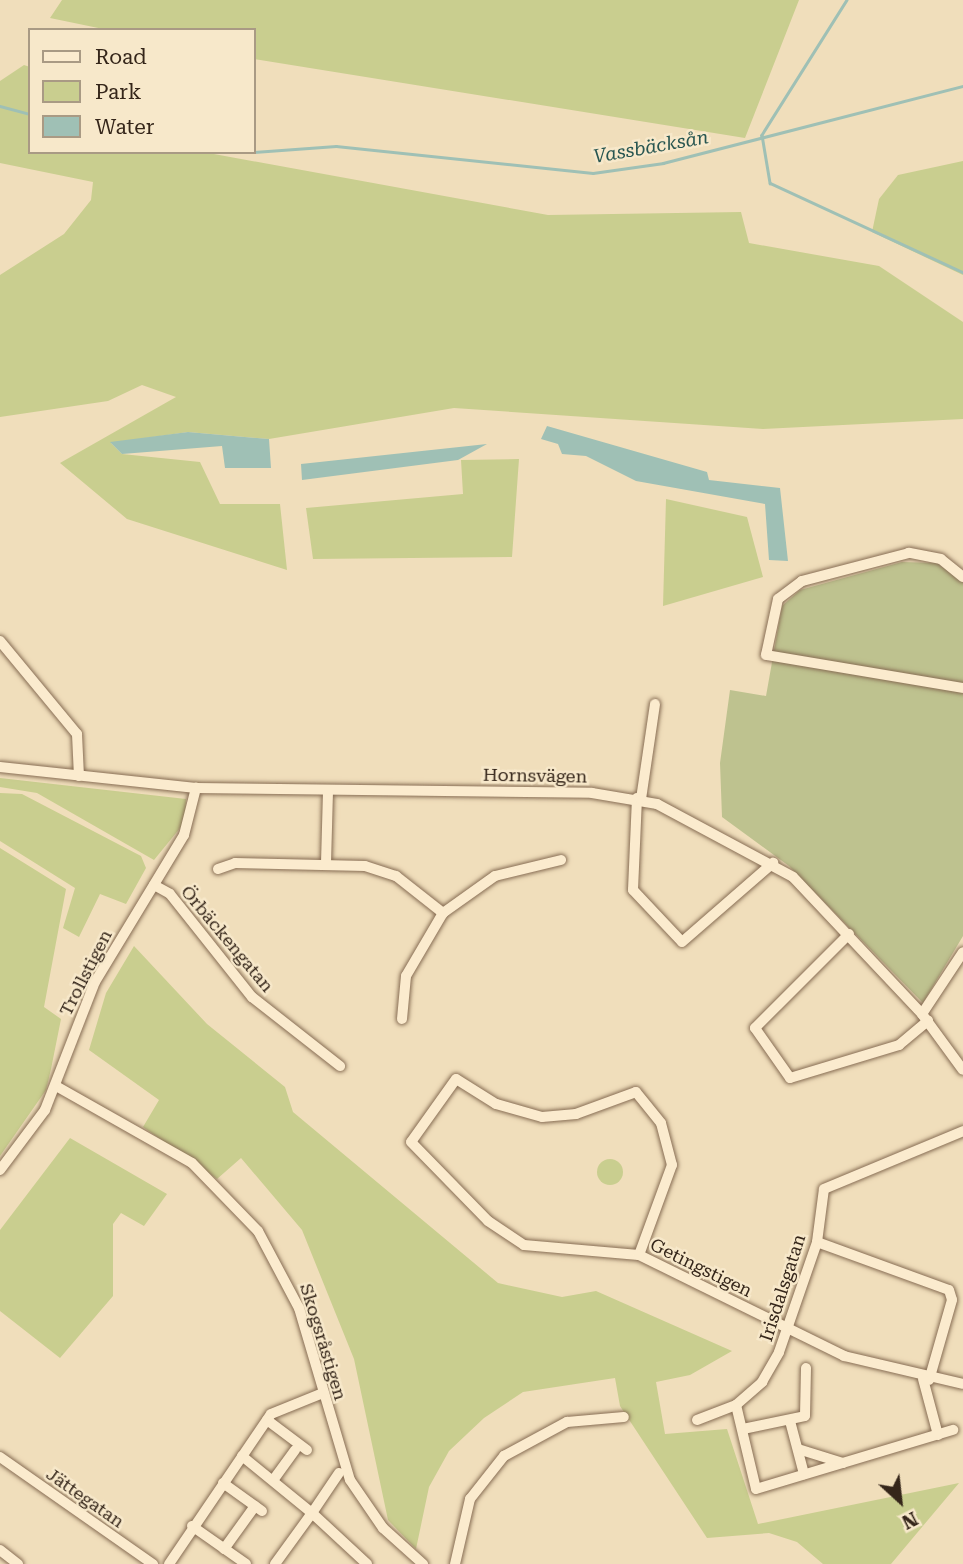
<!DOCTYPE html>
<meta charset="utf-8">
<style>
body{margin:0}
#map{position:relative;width:963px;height:1564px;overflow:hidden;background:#f0debb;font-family:"Roboto Serif",serif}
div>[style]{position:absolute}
.green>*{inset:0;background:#c9ce8f}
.round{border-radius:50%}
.cemetery>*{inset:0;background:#bec28f}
.water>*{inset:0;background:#9fc0b5}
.stream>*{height:2.5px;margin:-1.25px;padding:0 1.25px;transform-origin:1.25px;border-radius:1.25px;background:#9fc0b5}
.roads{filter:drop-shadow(0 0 2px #876d54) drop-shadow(0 0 2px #876d54)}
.minor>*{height:10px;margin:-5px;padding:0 5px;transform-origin:5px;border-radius:5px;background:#fbebce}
span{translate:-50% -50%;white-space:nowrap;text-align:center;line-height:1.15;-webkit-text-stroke:5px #f7e8ca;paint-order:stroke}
.street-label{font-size:18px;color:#35261a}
.water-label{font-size:19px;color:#285651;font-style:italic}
.legend{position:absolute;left:28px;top:28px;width:228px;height:126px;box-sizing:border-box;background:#f7e8ca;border:2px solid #a99a84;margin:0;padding:9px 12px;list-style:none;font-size:21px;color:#35261a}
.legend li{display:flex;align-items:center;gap:14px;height:35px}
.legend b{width:35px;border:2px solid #a99a84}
.north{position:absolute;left:865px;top:1466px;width:70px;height:70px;-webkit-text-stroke:5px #f7e8ca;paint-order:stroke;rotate:153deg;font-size:19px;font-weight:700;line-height:28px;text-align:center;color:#35261a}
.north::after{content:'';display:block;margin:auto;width:24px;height:32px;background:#35261a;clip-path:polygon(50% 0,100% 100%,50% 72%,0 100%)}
</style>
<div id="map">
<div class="green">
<div style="clip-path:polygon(62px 0,799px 0,745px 138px,254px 59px,254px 30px,108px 30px,50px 18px)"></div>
<div style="clip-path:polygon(24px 65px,30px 67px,30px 152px,203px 152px,548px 215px,741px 212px,749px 243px,879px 266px,963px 322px,963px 419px,763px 429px,454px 408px,269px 439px,188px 432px,111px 443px,122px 454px,200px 462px,220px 504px,280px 504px,287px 570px,127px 519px,60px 463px,176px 397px,142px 385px,108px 401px,0 417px,0 275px,64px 234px,91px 200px,93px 182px,0 163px,0 81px)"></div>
<div style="clip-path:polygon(963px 161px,963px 275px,872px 232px,879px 199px,898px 175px)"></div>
<div style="clip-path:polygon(519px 459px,512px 557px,313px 559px,306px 508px,463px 494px,461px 460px)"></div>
<div style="clip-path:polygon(666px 499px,747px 517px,763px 577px,663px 606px)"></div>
<div style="clip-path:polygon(0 778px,186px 799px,185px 822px,154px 860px,37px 793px,0 787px)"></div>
<div style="clip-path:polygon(0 793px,22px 794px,141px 856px,146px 868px,126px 904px,100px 894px,79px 937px,63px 928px,75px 888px,0 841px)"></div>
<div style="clip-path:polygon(0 848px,66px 889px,44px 1007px,61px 1019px,51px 1069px,46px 1090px,0 1156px)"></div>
<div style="clip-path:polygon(134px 946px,207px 1024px,285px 1087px,293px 1112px,498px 1283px,562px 1297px,596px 1291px,732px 1351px,690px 1375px,656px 1382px,665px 1434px,727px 1429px,758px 1524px,959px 1483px,891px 1564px,823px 1564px,797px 1542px,769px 1533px,707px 1538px,620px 1406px,615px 1378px,523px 1392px,484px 1418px,449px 1451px,429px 1487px,416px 1549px,388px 1520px,354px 1359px,302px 1230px,241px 1158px,217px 1179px,143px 1127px,159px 1100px,89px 1050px,106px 993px)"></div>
<div style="clip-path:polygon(70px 1138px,167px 1194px,144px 1226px,121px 1213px,113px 1224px,113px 1296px,60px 1358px,0 1311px,0 1230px)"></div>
<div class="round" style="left:597px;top:1159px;width:26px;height:26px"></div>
</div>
<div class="cemetery">
<div style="clip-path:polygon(902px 562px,937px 563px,963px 582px,963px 936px,923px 1003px,789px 866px,722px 817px,720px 763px,730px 690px,766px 696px,782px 606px,800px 590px)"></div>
</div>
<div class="water">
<div style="clip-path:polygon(547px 426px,707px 472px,709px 480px,780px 488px,788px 561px,769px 560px,765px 504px,636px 481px,586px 456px,562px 454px,558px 444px,541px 439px)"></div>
<div style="clip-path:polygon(188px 432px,269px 439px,271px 468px,225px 468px,222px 446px,122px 454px,110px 442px)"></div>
<div style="clip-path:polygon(487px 444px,458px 460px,302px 480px,301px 464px)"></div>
</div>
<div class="stream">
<div style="left:847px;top:0;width:160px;rotate:122.2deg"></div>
<div style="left:762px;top:135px;width:49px;rotate:80.5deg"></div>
<div style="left:770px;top:183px;width:213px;rotate:24.8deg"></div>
<div style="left:0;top:106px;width:31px;rotate:15deg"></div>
<div style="left:228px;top:152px;width:25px"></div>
<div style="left:254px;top:152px;width:82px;rotate:-4.2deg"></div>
<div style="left:336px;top:146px;width:258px;rotate:6deg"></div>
<div style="left:593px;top:173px;width:71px;rotate:-8.1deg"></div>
<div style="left:663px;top:163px;width:310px;rotate:-14.4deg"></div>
</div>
<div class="roads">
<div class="minor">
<div style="left:963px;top:577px;width:28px;rotate:-141deg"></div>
<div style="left:941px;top:559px;width:33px;rotate:-169deg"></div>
<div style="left:909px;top:553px;width:111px;rotate:165.3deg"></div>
<div style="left:802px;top:581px;width:30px;rotate:143deg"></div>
<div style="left:778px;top:599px;width:57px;rotate:102.1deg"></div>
<div style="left:766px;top:655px;width:200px;rotate:9.5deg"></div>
<div style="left:0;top:641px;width:121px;rotate:50.4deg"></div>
<div style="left:77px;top:734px;width:42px;rotate:87.3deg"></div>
<div style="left:0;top:767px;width:197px;rotate:6.1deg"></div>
<div style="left:196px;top:788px;width:396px;rotate:0.7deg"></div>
<div style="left:592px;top:793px;width:66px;rotate:9.6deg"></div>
<div style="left:657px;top:804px;width:154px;rotate:28.2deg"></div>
<div style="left:793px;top:877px;width:188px;rotate:46.7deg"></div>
<div style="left:922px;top:1014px;width:69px;rotate:53.8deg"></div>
<div style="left:637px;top:798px;width:92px;rotate:92.5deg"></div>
<div style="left:633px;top:890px;width:71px;rotate:46.7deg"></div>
<div style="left:682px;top:942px;width:121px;rotate:-41deg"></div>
<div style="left:641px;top:799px;width:96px;rotate:-81.6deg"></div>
<div style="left:326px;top:863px;width:72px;rotate:-88.4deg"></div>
<div style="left:218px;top:869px;width:18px;rotate:-19deg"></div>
<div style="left:235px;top:863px;width:130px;rotate:1.3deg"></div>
<div style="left:365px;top:866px;width:33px;rotate:18deg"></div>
<div style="left:396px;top:876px;width:60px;rotate:38.2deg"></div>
<div style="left:154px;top:885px;width:18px;rotate:29deg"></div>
<div style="left:170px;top:894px;width:132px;rotate:51.5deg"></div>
<div style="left:252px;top:997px;width:112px;rotate:38.1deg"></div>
<div style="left:849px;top:934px;width:133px;rotate:135deg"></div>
<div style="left:755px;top:1028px;width:61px;rotate:55deg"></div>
<div style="left:790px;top:1078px;width:114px;rotate:-16.8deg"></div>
<div style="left:899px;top:1045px;width:38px;rotate:-40deg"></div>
<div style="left:922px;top:1014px;width:74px;rotate:-56.5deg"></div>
<div style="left:402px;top:1019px;width:43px;rotate:-84.7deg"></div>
<div style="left:406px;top:976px;width:73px;rotate:-59.6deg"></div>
<div style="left:443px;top:913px;width:64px;rotate:-35.4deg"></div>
<div style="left:495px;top:876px;width:68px;rotate:-13.6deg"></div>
<div style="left:56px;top:1086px;width:156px;rotate:29.5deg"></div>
<div style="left:192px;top:1163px;width:95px;rotate:45.9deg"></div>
<div style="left:258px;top:1231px;width:87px;rotate:62deg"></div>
<div style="left:299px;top:1308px;width:179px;rotate:73.5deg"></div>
<div style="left:350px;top:1480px;width:58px;rotate:55.5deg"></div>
<div style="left:383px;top:1528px;width:54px;rotate:42deg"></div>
<div style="left:0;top:1170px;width:75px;rotate:-53.1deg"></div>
<div style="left:45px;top:1110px;width:137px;rotate:-68.7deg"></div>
<div style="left:95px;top:982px;width:172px;rotate:-58.8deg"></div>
<div style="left:184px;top:835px;width:49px;rotate:-75.7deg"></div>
<div style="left:817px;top:1242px;width:140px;rotate:20deg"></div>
<div style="left:949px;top:1290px;width:10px;rotate:73deg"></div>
<div style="left:952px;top:1300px;width:83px;rotate:106deg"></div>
<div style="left:639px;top:1255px;width:96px;rotate:-69.9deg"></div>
<div style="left:672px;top:1165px;width:43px;rotate:-104.7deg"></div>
<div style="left:661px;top:1123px;width:40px;rotate:-129deg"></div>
<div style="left:636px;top:1092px;width:64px;rotate:159.9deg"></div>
<div style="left:576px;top:1114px;width:34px;rotate:175deg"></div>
<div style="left:542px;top:1117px;width:48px;rotate:-164.2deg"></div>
<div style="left:496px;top:1104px;width:47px;rotate:-148deg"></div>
<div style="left:456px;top:1079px;width:77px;rotate:125.5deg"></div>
<div style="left:411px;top:1142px;width:110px;rotate:45.7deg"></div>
<div style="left:488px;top:1221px;width:43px;rotate:33.7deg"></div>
<div style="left:524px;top:1245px;width:115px;rotate:5deg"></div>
<div style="left:639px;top:1255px;width:229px;rotate:26.2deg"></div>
<div style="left:844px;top:1356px;width:122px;rotate:13.2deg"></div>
<div style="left:923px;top:1379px;width:58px;rotate:75deg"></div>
<div style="left:736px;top:1405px;width:86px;rotate:76.6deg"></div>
<div style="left:756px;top:1489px;width:206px;rotate:-16.7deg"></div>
<div style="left:267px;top:1420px;width:50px;rotate:36.9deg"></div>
<div style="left:697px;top:1420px;width:42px;rotate:-21deg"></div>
<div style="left:736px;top:1405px;width:35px;rotate:-41deg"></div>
<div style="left:762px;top:1382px;width:34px;rotate:-60deg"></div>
<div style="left:779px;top:1352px;width:116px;rotate:-70.9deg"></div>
<div style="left:817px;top:1242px;width:53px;rotate:-82.5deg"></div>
<div style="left:824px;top:1189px;width:151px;rotate:-22.6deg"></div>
<div style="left:790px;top:1421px;width:55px;rotate:75.2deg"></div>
<div style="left:743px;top:1429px;width:63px;rotate:-11.8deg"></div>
<div style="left:805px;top:1416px;width:48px;rotate:-88.8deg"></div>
<div style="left:798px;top:1449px;width:47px;rotate:17.3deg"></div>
<div style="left:242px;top:1456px;width:90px;rotate:39.2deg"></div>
<div style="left:312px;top:1513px;width:63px;rotate:126deg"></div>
<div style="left:0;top:1457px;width:187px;rotate:35deg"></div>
<div style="left:339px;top:1473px;width:48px;rotate:124deg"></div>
<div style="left:312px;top:1513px;width:75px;rotate:42.8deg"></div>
<div style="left:274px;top:1479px;width:36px;rotate:-54deg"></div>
<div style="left:223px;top:1483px;width:48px;rotate:35.7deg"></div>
<div style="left:192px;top:1526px;width:66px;rotate:35.1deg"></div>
<div style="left:224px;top:1549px;width:53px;rotate:-54.2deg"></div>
<div style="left:0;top:1550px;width:23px;rotate:38deg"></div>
<div style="left:169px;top:1564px;width:181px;rotate:-55.8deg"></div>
<div style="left:271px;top:1414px;width:56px;rotate:-22deg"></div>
<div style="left:455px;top:1564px;width:67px;rotate:-77deg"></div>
<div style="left:470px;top:1499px;width:55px;rotate:-51.7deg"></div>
<div style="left:504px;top:1456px;width:72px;rotate:-28.4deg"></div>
<div style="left:567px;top:1422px;width:57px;rotate:-5deg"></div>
</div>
</div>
<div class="street-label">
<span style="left:535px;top:776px;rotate:1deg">Hornsvägen</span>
<span style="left:227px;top:939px;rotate:50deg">Örbäckengatan</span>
<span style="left:86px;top:973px;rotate:-63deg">Trollstigen</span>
<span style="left:701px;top:1268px;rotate:26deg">Getingstigen</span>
<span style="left:783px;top:1288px;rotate:-72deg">Irisdalsgatan</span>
<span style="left:323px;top:1342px;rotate:73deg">Skogsråstigen</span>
<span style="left:85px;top:1498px;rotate:35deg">Jättegatan</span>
</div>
<div class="water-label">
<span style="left:651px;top:147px;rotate:-10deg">Vassbäcksån</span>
</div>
<ul class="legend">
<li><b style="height:9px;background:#fbebce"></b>Road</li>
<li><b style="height:19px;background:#c9ce8f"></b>Park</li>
<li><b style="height:19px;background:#9fc0b5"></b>Water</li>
</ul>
<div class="north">N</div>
</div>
